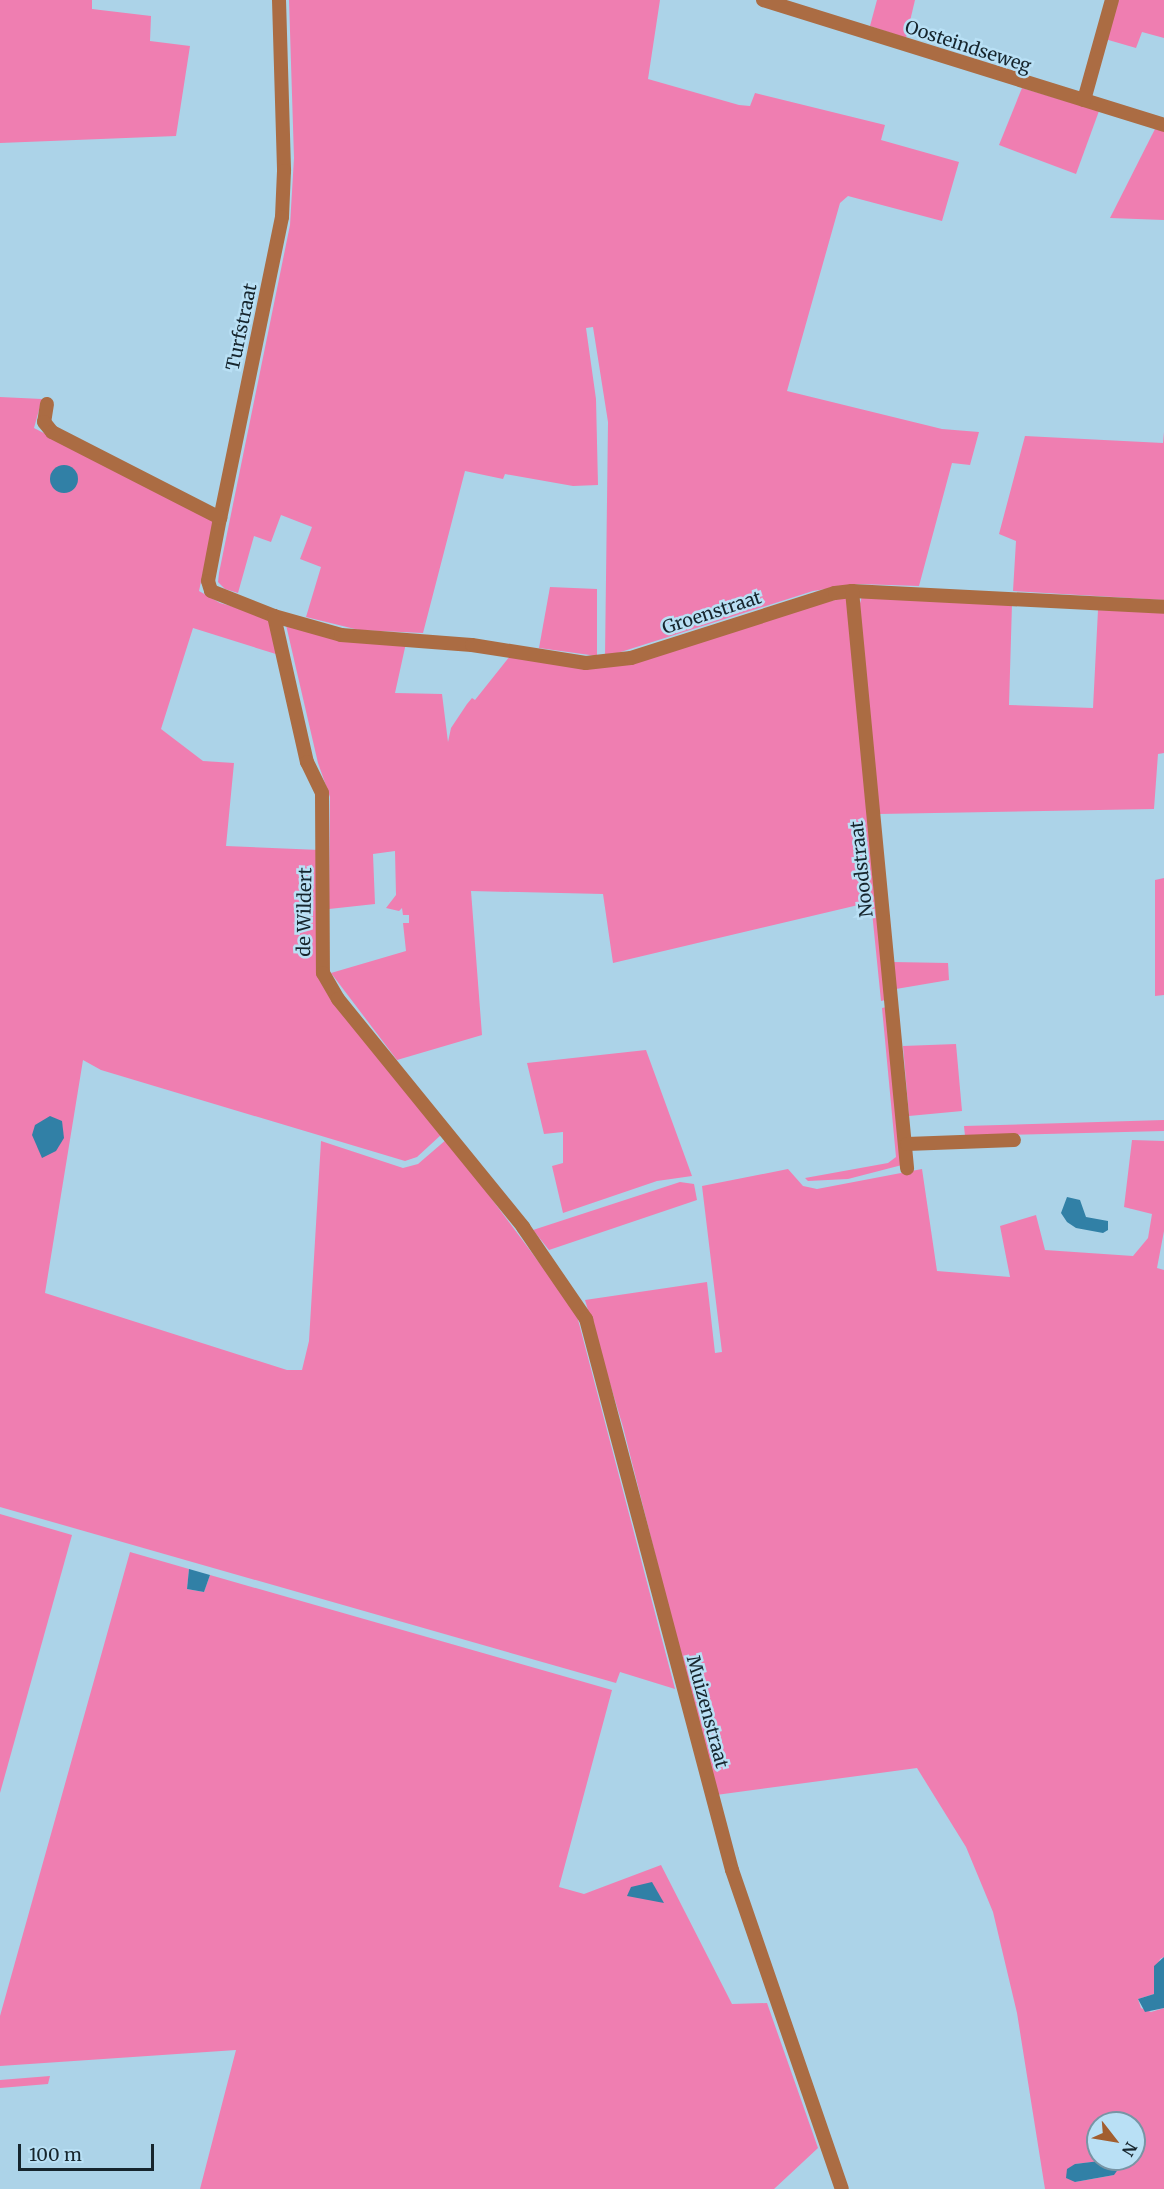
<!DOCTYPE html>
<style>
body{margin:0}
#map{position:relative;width:1164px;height:2189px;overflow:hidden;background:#acd3e8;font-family:Merriweather,serif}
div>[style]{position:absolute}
.green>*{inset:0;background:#ef7eb1}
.water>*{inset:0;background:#3180a6}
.round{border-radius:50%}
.minor>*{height:14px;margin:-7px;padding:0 7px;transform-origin:7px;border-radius:7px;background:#ab6c43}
span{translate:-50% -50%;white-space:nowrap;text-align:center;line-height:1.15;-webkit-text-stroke:5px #b9e0f5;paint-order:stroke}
.street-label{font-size:18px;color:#16252d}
.north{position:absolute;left:1086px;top:2111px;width:60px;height:60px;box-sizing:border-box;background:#b9e0f5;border:2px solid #7895a5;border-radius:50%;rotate:121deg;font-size:16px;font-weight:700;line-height:24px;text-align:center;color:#16252d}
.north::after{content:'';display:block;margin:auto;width:21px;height:27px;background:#a25e2f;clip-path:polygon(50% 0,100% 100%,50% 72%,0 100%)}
.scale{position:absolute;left:18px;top:2144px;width:136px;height:27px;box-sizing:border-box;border:3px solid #16252d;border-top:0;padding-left:8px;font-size:18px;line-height:21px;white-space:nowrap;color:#16252d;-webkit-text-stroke:4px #b9e0f5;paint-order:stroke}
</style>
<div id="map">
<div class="green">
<div style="clip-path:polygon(0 0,92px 0,92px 9px,151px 16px,150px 41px,190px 46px,176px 136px,0 143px)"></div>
<div style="clip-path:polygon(289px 0,660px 0,648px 79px,739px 105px,750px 106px,755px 93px,885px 125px,881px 140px,959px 162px,942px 221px,848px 196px,840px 203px,787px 391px,942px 429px,979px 432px,970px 465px,952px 463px,919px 586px,858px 584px,813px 591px,605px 657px,608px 422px,593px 327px,586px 328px,596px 399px,598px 485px,573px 486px,505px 474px,503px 479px,465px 471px,423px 633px,359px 630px,306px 617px,321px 567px,300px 559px,312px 527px,281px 515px,271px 542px,254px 536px,238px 593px,225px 589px,218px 582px,219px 573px,290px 225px,294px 158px)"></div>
<div style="clip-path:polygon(877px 0,915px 0,906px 38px,870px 26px)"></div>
<div style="clip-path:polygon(1116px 0,1164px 0,1164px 38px,1142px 32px,1136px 48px,1105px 39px)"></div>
<div style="clip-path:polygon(1022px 88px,1099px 111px,1076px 174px,999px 145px)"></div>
<div style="clip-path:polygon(1155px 129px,1164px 131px,1164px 220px,1110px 218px)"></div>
<div style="clip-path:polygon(0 397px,42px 399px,34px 428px,214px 521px,199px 591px,220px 603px,271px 617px,279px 655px,193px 628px,161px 729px,203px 761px,234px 763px,226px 846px,320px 850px,320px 971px,442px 1134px,417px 1157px,405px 1161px,101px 1070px,83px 1060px,45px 1293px,287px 1370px,302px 1370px,309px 1341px,321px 1141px,403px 1168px,418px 1164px,447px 1139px,576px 1312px,675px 1689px,620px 1672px,616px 1683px,0 1507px)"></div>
<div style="clip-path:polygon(1164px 432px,1164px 600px,1013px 591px,1016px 541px,999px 534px,1025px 436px,1163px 443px)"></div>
<div style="clip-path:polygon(550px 587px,597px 589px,597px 656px,539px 648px)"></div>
<div style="clip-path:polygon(850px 596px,890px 999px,881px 1001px,871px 902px,613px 963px,603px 894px,471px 891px,482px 1035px,397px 1060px,331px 973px,406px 951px,403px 923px,409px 923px,409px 915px,403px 915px,402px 908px,399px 911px,386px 908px,396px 895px,395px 851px,373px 854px,375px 904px,329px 909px,330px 797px,318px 763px,286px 625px,406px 643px,395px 693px,442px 694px,448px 742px,451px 728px,467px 704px,472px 698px,475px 700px,510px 656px,578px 667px)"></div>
<div style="clip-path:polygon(862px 596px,1012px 604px,1009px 705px,1093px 708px,1098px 610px,1164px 612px,1164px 753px,1158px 754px,1154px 809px,879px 814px,859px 607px)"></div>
<div style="clip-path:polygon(1164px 878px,1164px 995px,1155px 996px,1155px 880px)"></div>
<div style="clip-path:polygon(893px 962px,948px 963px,949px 980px,896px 989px)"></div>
<div style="clip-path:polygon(891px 1006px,902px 1165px,848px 1179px,808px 1181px,805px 1178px,888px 1163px,896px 1157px,882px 1008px)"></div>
<div style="clip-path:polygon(956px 1044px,962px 1111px,909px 1116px,903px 1046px)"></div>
<div style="clip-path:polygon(646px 1050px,692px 1176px,657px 1181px,563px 1213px,552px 1166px,563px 1163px,563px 1132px,544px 1134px,527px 1063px)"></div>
<div style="clip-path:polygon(1164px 1120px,1164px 1131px,965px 1136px,964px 1126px)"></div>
<div style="clip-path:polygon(evenodd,1132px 1140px,1164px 1141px,1164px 1231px,1157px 1268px,1164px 1270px,1164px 1957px,1160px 1959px,1154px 1977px,1154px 1994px,1138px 1999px,1141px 2008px,1151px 2012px,1164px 2008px,1164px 2189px,1045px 2189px,1017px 2013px,993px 1912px,966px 1847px,917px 1768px,716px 1795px,623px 1427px,585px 1300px,707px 1282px,715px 1353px,722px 1352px,702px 1186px,788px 1169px,803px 1186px,817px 1189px,922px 1169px,937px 1271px,1010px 1277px,1000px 1226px,1036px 1215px,1045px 1250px,1133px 1256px,1148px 1238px,1152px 1214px,1124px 1207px,1132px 1140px,1098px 2123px,1134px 2123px,1134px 2159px,1098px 2159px,1098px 2123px,1132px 1140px,1111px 2160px,1116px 2160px,1114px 2175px,1075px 2182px,1075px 2164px,1111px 2160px)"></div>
<div style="clip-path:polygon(680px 1182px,694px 1184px,697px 1200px,549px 1250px,533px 1230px)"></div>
<div style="clip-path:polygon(0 1514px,72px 1535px,0 1793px)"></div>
<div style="clip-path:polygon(130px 1552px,189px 1569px,187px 1589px,204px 1592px,210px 1575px,612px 1690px,559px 1887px,584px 1894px,661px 1865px,732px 2004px,767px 2003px,818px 2148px,774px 2189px,200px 2189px,236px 2050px,0 2066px,0 2016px)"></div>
<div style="clip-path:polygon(50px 2076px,48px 2084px,0 2088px,0 2080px)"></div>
</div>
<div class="water">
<div class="round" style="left:50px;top:465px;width:28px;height:28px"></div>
<div style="clip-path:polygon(50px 1116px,62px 1121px,64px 1138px,56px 1151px,42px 1158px,32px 1135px,35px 1125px)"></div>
<div style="clip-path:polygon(1067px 1197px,1080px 1200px,1086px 1217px,1108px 1221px,1108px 1230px,1103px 1233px,1076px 1228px,1067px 1222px,1061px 1213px)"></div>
<div style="clip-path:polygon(189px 1569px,210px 1575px,204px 1592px,187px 1589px)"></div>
<div style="clip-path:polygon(652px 1882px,664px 1903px,627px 1896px,631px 1887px)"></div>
<div style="clip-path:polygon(1164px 1957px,1164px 2008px,1145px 2012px,1138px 1999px,1154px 1994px,1154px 1966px)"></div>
<div style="clip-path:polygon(1116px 2159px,1119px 2168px,1114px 2175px,1075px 2182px,1066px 2178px,1067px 2169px,1075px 2164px)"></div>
</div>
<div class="minor">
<div style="left:279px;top:0;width:171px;rotate:88.3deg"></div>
<div style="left:284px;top:171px;width:46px;rotate:92.5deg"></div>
<div style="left:282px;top:217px;width:307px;rotate:101.6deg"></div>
<div style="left:220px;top:518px;width:64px;rotate:100.8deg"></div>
<div style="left:208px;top:581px;width:10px;rotate:73deg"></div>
<div style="left:211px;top:591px;width:68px;rotate:21.6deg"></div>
<div style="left:274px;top:616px;width:70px;rotate:15.8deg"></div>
<div style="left:341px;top:635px;width:131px;rotate:4.4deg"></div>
<div style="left:472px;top:645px;width:115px;rotate:9deg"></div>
<div style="left:586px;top:663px;width:45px;rotate:-6.3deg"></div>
<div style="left:631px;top:658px;width:214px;rotate:-17.7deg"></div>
<div style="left:835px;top:593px;width:17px;rotate:-7deg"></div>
<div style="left:852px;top:591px;width:312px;rotate:2.9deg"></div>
<div style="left:763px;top:0;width:420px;rotate:17.3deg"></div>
<div style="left:1084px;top:100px;width:104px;rotate:-74.4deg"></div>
<div style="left:47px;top:404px;width:18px;rotate:99deg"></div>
<div style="left:44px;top:422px;width:13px;rotate:51deg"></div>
<div style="left:52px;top:432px;width:189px;rotate:27.1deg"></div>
<div style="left:852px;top:591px;width:580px;rotate:84.55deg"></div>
<div style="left:274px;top:616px;width:150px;rotate:77.3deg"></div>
<div style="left:307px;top:762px;width:34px;rotate:64deg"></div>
<div style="left:322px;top:793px;width:180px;rotate:89.7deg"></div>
<div style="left:323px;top:973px;width:30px;rotate:60deg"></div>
<div style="left:338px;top:999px;width:294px;rotate:50.9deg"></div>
<div style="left:523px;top:1227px;width:112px;rotate:55.6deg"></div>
<div style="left:586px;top:1319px;width:570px;rotate:75.16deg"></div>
<div style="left:732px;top:1870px;width:337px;rotate:71deg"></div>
<div style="left:907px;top:1144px;width:107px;rotate:-2.1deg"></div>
</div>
<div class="street-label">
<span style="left:968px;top:47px;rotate:18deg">Oosteindseweg</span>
<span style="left:242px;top:327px;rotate:-78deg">Turfstraat</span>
<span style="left:712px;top:613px;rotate:-18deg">Groenstraat</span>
<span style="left:862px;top:869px;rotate:-96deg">Noodstraat</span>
<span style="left:305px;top:912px;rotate:-89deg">de Wildert</span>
<span style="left:707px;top:1712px;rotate:75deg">Muizenstraat</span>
</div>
<div class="north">N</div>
<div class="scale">100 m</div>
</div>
